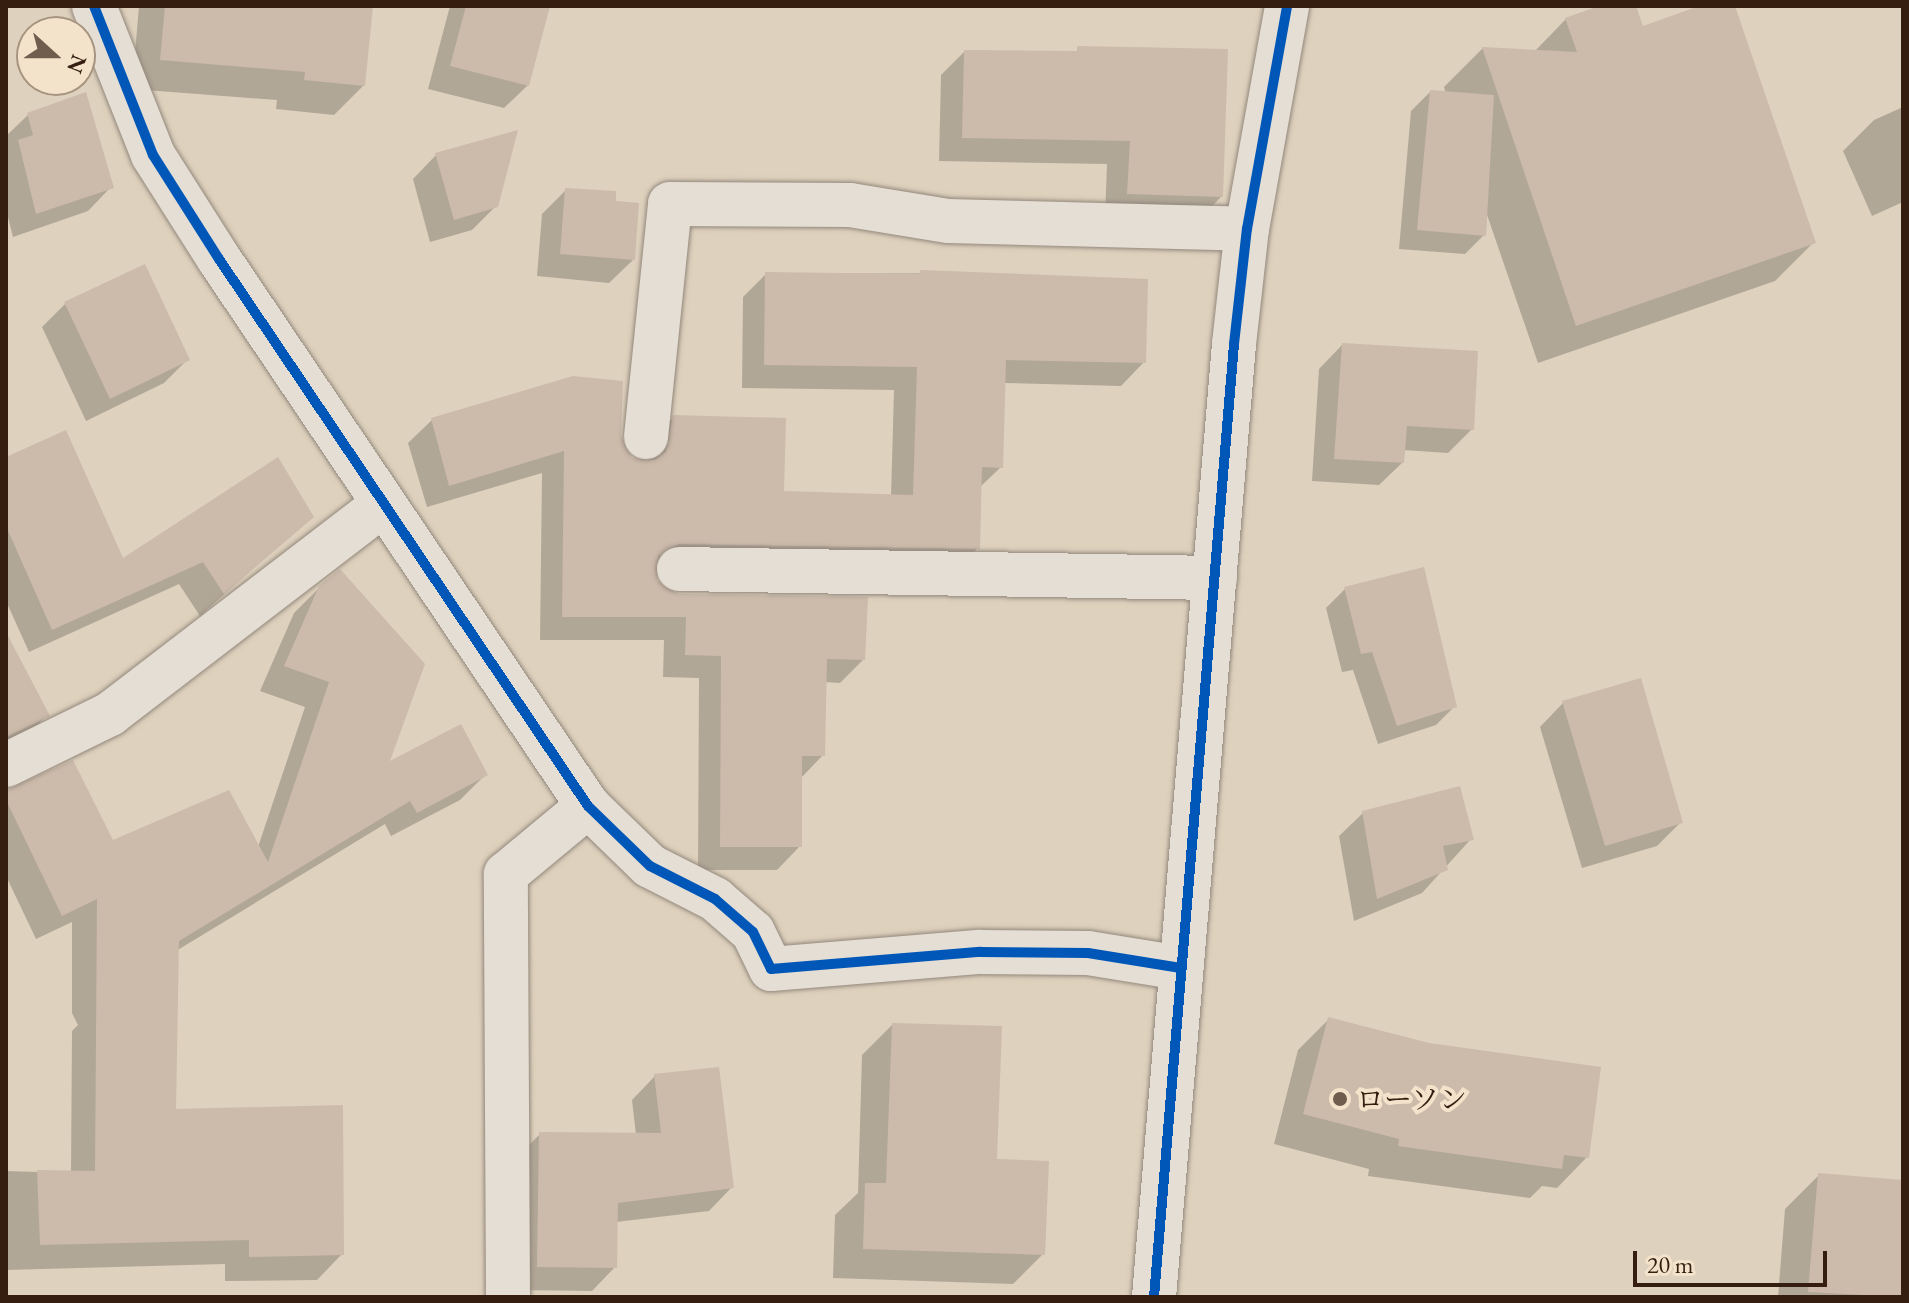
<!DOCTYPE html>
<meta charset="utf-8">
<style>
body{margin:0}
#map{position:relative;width:1909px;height:1303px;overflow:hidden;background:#ded1bd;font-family:"EB Garamond","Noto Serif JP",serif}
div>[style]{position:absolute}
.shadow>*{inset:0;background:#0003}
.building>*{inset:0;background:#ccbaab}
.roads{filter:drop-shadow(0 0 2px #93887c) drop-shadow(0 0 2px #93887c)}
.minor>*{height:44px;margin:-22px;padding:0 22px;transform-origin:22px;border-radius:22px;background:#e5ded4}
.cycleway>*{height:10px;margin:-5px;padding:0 5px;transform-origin:5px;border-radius:5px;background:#0057b8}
.dots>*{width:22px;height:22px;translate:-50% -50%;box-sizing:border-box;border:4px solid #f3e3cb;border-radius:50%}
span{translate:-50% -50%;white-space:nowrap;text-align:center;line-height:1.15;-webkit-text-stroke:8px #f3e3cb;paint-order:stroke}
.poi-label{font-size:28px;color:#351e10}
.left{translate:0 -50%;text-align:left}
.frame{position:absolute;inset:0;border:8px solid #351e10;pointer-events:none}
.north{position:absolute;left:16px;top:16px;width:80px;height:80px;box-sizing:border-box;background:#f3e3cb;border:2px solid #a79480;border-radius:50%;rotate:111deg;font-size:22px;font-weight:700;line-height:32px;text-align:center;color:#351e10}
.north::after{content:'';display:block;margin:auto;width:28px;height:36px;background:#705d4d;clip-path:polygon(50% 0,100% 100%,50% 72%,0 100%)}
.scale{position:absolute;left:1633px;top:1251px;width:194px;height:36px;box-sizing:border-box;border:4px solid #351e10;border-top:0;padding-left:10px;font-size:24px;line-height:28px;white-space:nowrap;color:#351e10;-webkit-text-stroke:6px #f3e3cb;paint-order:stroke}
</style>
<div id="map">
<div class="shadow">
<div style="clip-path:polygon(139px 6px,371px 6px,363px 86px,334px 115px,276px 109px,277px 100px,132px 89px)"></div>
<div style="clip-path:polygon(450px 6px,548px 6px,528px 85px,504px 108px,428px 89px)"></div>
<div style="clip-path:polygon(1605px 6px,1633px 6px,1642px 28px,1705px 6px,1733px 6px,1814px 242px,1775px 281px,1538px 363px,1485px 209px,1484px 235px,1465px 254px,1399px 249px,1411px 111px,1430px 92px,1446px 94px,1444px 87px,1482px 49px,1534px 52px,1566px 19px)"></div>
<div style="clip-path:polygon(1226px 51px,1222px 196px,1198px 220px,1105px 217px,1107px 164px,939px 161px,941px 75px,964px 52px)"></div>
<div style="clip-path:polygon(1903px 107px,1903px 202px,1872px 216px,1843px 151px,1874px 120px)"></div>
<div style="clip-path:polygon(28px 115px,111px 187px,88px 211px,13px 237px,6px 209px,6px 136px)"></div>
<div style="clip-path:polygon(436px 155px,496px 206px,472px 230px,430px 242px,413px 179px)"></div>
<div style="clip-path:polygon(566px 190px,614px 203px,633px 260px,609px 283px,537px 276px,542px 214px)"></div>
<div style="clip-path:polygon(988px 273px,1144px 362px,1121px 386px,1004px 383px,1001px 467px,979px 488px,978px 548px,955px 571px,656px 566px,655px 581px,677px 596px,863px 660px,840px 683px,825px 682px,823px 755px,800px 779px,800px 846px,777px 870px,698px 870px,699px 678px,663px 677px,664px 640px,540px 640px,542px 473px,427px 507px,408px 443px,432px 420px,619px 436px,631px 460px,647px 461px,651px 440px,674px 417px,782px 493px,891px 497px,894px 390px,742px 388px,743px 297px,766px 274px)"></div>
<div style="clip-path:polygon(65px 304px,187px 360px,164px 383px,86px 421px,42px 327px)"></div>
<div style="clip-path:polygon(1342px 345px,1472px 429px,1448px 453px,1403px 450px,1403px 462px,1379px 485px,1312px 481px,1319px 369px)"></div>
<div style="clip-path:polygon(6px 459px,122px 561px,311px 517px,200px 616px,179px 584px,29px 652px,6px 601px)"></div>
<div style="clip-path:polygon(320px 587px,386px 765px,485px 775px,460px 800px,391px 836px,385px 824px,176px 951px,174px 1111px,342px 1254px,317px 1280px,225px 1281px,225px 1264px,6px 1270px,6px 1171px,71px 1173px,72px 1031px,78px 1025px,72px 1013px,72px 922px,36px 939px,6px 876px,6px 790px,112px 842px,258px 847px,305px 707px,260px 691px,294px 613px)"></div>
<div style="clip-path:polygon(1345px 589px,1455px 706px,1436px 725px,1378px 744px,1353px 670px,1342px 672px,1326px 608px)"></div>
<div style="clip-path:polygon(6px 648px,47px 715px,24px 739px,6px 748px)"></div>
<div style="clip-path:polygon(1563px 703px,1681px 822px,1657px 846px,1582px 868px,1540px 727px)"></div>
<div style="clip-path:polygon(1363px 813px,1471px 839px,1422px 893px,1354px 921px,1339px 836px)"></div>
<div style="clip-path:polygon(1329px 1019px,1587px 1157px,1557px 1188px,1542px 1186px,1530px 1198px,1368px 1176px,1369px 1169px,1274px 1144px,1298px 1050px)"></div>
<div style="clip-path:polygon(892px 1025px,995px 1161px,1043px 1254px,1013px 1284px,833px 1278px,835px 1215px,858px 1193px,862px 1055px)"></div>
<div style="clip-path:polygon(655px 1076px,732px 1187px,709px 1211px,616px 1222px,615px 1267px,592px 1291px,514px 1290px,516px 1158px,540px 1134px,636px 1135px,632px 1100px)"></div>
<div style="clip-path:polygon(1818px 1176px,1903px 1182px,1903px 1297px,1778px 1297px,1785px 1209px)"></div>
</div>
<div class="building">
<div style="clip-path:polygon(165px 6px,373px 6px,365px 86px,304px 80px,305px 72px,160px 60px)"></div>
<div style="clip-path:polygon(466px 6px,550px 6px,529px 86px,450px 66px)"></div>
<div style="clip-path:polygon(1599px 6px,1636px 6px,1643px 26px,1699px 6px,1735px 6px,1816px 243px,1576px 326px,1482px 47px,1577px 52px,1565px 18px)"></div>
<div style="clip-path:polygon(1077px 46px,1228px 49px,1223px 197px,1127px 194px,1130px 141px,962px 138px,964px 50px,1077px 51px)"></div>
<div style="clip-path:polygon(1430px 90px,1494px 95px,1486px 236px,1417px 230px)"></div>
<div style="clip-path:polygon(86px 92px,114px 188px,36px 214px,18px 140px,33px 135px,27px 113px)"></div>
<div style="clip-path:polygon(518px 130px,498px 207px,454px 220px,435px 153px)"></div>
<div style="clip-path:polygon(565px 188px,616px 191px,616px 201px,639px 203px,635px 260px,560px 254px)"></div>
<div style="clip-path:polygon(145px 264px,190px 360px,110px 399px,64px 302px)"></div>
<div style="clip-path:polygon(920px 270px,1148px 279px,1146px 363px,1006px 360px,1003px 468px,982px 467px,980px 549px,679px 544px,658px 556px,657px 580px,678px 594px,868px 597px,865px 660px,827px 659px,825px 756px,802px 756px,802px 847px,720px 847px,721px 656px,685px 655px,686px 617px,562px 617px,564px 451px,449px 486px,431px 418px,573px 376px,623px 381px,621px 435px,632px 458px,655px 460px,666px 452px,673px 415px,786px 418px,784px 491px,913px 495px,917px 367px,764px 365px,765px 272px,920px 274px)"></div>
<div style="clip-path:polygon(1342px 343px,1478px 351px,1474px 430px,1407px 426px,1404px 463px,1334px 459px)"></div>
<div style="clip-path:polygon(66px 430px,123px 558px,278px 457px,314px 517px,224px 594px,203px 562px,52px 630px,6px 526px,6px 457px)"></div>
<div style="clip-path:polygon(1424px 567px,1457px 707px,1397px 726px,1372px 652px,1361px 654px,1344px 587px)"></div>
<div style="clip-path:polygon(340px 569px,425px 664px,390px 761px,461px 724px,488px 775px,417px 813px,410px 801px,179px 941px,176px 1109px,343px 1105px,344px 1255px,249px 1257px,249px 1240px,40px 1245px,37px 1170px,95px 1171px,97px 899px,62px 916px,6px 800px,6px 790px,73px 760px,113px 840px,229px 790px,268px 862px,329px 682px,284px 666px,319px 586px)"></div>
<div style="clip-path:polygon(6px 632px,50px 716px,6px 737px)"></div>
<div style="clip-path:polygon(1641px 678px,1683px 823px,1605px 846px,1562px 701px)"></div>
<div style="clip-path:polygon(1460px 786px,1474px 840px,1443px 846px,1448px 870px,1377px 899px,1362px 811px)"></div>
<div style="clip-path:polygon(1328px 1017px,1429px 1043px,1601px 1067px,1589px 1158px,1564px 1155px,1562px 1169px,1398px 1146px,1399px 1139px,1303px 1114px)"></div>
<div style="clip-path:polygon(892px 1023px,1002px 1026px,997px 1159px,1049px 1161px,1045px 1255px,863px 1249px,865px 1183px,886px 1183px)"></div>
<div style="clip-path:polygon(719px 1067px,734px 1188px,618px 1203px,617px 1268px,537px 1267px,539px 1132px,661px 1133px,654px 1074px)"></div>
<div style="clip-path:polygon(1818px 1173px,1903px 1180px,1903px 1297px,1808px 1292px)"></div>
</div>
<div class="roads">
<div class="minor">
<div style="left:94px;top:6px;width:160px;rotate:68.4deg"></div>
<div style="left:153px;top:155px;width:123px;rotate:57.6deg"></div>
<div style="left:219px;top:259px;width:660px;rotate:56deg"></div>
<div style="left:588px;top:806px;width:86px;rotate:44.1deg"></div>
<div style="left:650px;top:866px;width:73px;rotate:26.9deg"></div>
<div style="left:715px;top:899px;width:50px;rotate:41deg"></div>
<div style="left:753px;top:932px;width:41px;rotate:64.1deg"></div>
<div style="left:771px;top:969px;width:210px;rotate:-4.7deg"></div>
<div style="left:980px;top:952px;width:108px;rotate:0.5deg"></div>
<div style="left:1088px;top:953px;width:94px;rotate:9.2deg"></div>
<div style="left:646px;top:437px;width:234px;rotate:-84.1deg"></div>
<div style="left:670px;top:204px;width:180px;rotate:0.3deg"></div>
<div style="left:850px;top:205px;width:99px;rotate:9.3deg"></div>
<div style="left:948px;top:221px;width:299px;rotate:1.5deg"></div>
<div style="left:679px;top:569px;width:536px;rotate:0.96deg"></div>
<div style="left:6px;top:765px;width:116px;rotate:-26.1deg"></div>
<div style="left:110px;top:714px;width:345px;rotate:-37.5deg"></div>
<div style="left:508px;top:1297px;width:423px;rotate:-90.3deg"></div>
<div style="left:506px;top:874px;width:107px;rotate:-39.7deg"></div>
<div style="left:1154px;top:1297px;width:956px;rotate:-85.2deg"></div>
<div style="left:1234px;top:344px;width:116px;rotate:-83.6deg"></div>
<div style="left:1247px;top:229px;width:227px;rotate:-79.8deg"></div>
</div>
</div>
<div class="cycleway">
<div style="left:94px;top:6px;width:160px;rotate:68.4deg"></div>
<div style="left:153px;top:155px;width:123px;rotate:57.6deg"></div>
<div style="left:219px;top:259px;width:660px;rotate:56deg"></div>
<div style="left:588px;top:806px;width:86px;rotate:44.1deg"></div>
<div style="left:650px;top:866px;width:73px;rotate:26.9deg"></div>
<div style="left:715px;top:899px;width:50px;rotate:41deg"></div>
<div style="left:753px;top:932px;width:41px;rotate:64.1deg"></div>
<div style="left:771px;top:969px;width:210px;rotate:-4.7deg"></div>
<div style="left:980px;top:952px;width:108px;rotate:0.5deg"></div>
<div style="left:1088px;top:953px;width:94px;rotate:9.2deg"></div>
<div style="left:1154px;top:1297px;width:956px;rotate:-85.2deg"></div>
<div style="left:1234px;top:344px;width:116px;rotate:-83.6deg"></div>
<div style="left:1247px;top:229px;width:227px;rotate:-79.8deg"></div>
</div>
<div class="dots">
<div style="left:1340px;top:1099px;background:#705d4d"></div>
</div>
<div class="poi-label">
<span class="left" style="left:1356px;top:1099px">ローソン</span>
</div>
<div class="frame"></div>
<div class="north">N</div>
<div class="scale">20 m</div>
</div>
